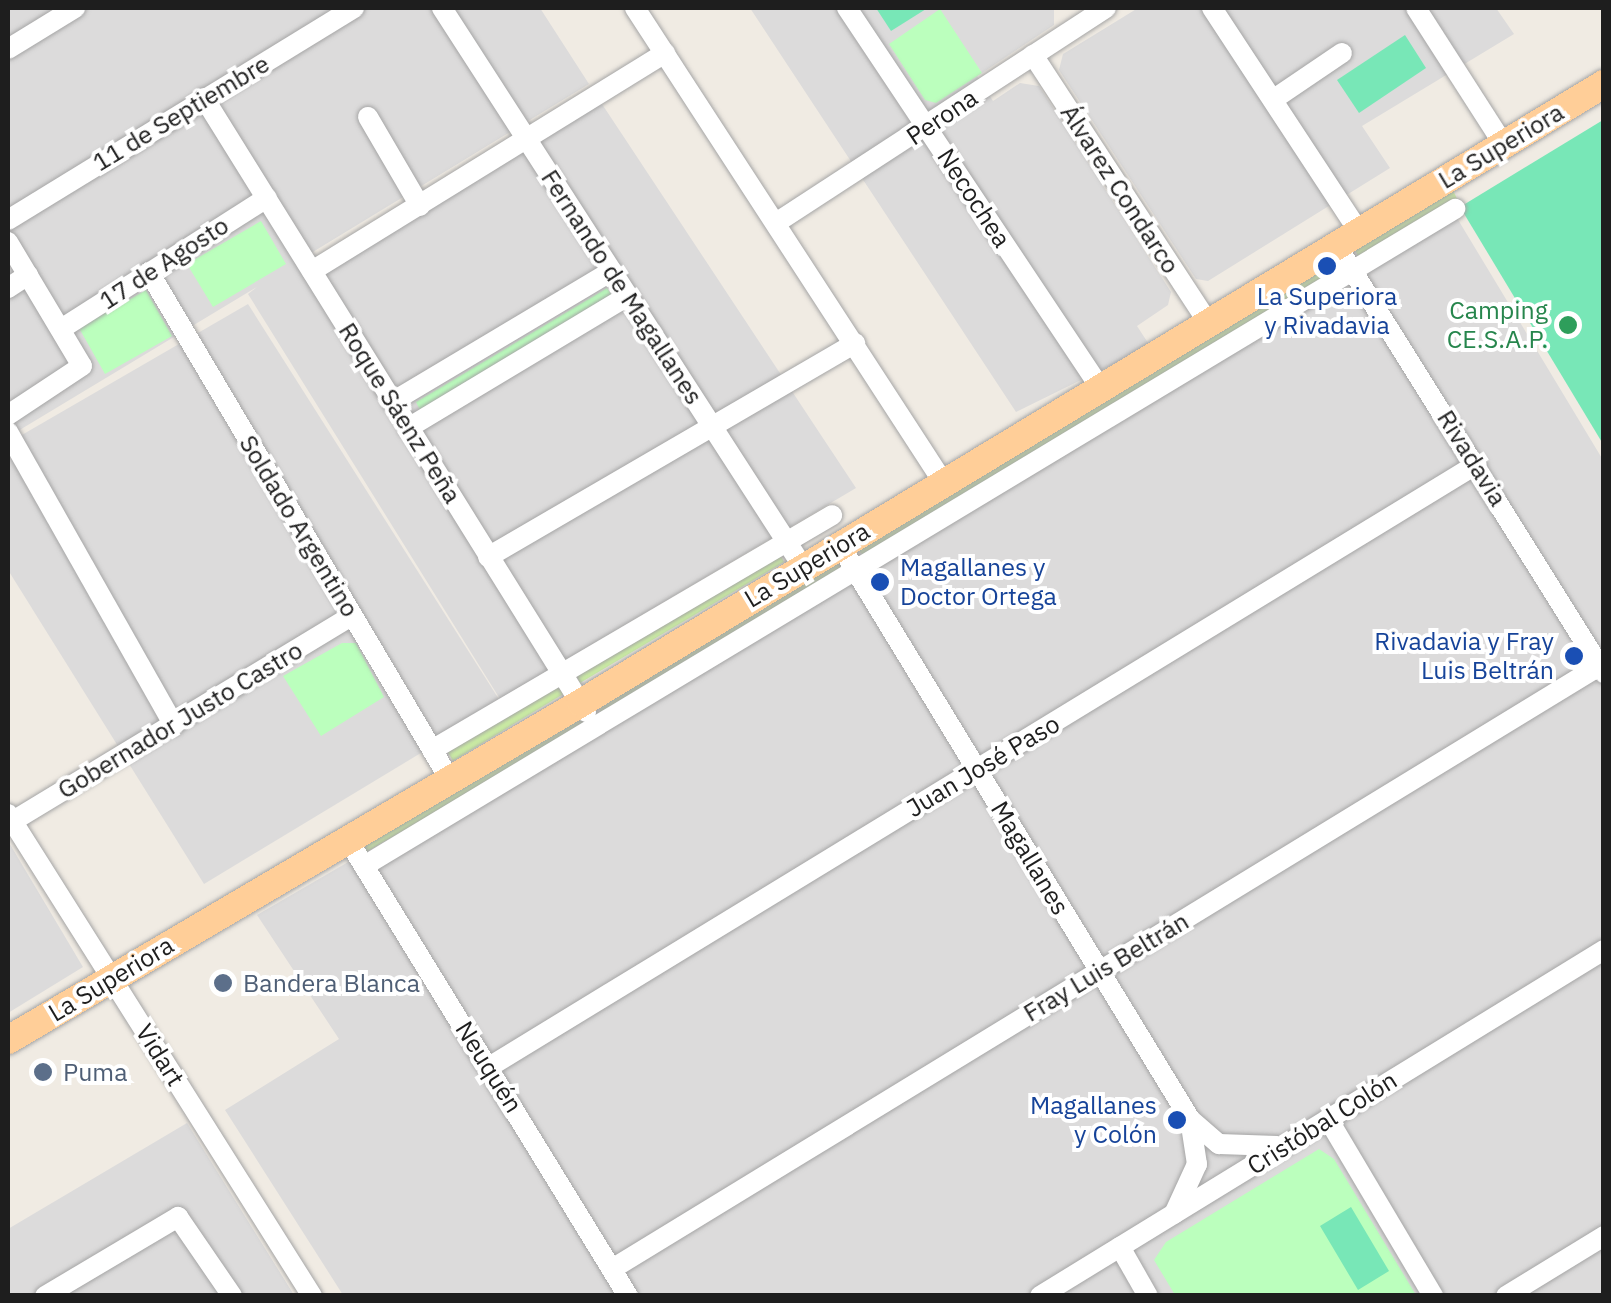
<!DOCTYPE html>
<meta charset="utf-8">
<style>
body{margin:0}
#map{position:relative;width:1611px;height:1303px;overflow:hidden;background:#f0ebe3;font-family:"IBM Plex Sans",sans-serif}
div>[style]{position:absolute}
.residential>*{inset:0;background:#dcdbdb}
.grass>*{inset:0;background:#ccefa3}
.park>*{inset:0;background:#bbffbd}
.pitch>*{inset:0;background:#78e7b7}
.roads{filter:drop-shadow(0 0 2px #a5a5a5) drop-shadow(0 0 2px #a5a5a5)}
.minor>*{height:20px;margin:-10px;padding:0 10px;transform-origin:10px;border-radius:10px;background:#fff}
.major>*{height:28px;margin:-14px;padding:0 14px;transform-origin:14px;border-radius:14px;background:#ffce98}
.dots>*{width:28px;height:28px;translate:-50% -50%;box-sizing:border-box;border:5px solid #fff;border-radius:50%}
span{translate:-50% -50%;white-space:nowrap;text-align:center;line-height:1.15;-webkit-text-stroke:8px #fff;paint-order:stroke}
.street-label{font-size:25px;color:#1e1e1e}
.transit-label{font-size:25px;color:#164399}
.left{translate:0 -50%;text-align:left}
.right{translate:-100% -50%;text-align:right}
.leisure-label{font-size:25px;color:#27864d}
.service-label{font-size:25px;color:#4e5e75}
.frame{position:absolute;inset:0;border:10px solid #1e1e1e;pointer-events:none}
</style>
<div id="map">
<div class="residential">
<div style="clip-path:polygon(8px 8px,540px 8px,589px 84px,298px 261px,323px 275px,600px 101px,856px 488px,500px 699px,248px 294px,257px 287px,8px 437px)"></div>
<div style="clip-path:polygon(750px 8px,1054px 8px,1054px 25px,982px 73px,937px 12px,993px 101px,1020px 83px,1039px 86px,1171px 292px,1168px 305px,1137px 326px,1150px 346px,1016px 412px)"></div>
<div style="clip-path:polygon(1138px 8px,1496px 8px,1514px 34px,1362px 126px,1390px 168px,1208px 281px,1196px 279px,1059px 70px,1063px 54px)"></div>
<div style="clip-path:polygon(1457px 218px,1603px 460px,1603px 1295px,343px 1295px,225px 1110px,339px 1039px,257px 915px)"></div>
<div style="clip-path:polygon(248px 304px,502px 704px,204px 884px,8px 570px,8px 443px)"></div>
<div style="clip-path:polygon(8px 841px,83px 967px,8px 1013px)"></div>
<div style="clip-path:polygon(187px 1123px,294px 1295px,8px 1295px,8px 1229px)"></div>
</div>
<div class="grass">
<div style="clip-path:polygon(1453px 190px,1457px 199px,1359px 258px,1355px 250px)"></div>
<div style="clip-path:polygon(1335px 260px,1340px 271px,864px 556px,855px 547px)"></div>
<div style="clip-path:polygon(779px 552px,784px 562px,580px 683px,574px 671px)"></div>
<div style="clip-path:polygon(836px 559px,843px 568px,601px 713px,597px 701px)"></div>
<div style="clip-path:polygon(559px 682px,565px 693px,453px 761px,446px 749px)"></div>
<div style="clip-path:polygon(581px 715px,588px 726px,366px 852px,363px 842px)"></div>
</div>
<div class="park">
<div style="clip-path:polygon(940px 9px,982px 73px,936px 103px,925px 100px,889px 44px)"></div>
<div style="clip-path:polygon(261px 221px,286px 264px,213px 307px,187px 264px)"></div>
<div style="clip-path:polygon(607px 288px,612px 296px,420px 410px,416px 402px)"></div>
<div style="clip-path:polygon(146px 290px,172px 336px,105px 374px,79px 328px)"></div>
<div style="clip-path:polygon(342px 643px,356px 643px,384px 697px,321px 736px,283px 676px)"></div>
<div style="clip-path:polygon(1319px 1149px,1334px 1159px,1416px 1295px,1175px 1295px,1154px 1260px,1166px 1242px)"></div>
</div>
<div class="pitch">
<div style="clip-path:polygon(876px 8px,925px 8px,926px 9px,891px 31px)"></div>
<div style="clip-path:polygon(1405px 35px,1426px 68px,1359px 113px,1337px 80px)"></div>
<div style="clip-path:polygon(1603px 120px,1603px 444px,1460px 207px)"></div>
<div style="clip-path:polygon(1351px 1207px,1389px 1271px,1358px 1290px,1320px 1226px)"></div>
</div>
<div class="roads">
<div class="minor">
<div style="left:442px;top:8px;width:665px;rotate:57.15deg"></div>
<div style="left:635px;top:8px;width:565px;rotate:56.98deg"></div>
<div style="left:847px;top:8px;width:457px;rotate:56.3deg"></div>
<div style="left:1212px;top:8px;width:268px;rotate:56.7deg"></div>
<div style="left:1416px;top:8px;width:163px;rotate:57.3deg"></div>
<div style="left:8px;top:49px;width:79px;rotate:-31.5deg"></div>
<div style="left:1033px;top:55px;width:319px;rotate:56.8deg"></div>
<div style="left:204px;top:98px;width:723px;rotate:58.11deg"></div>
<div style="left:1274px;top:99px;width:82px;rotate:-34.1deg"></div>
<div style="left:368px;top:117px;width:103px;rotate:59.7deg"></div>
<div style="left:8px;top:220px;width:406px;rotate:-31.5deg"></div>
<div style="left:776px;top:223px;width:394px;rotate:-33.1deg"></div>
<div style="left:8px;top:242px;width:144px;rotate:59.2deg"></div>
<div style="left:82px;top:366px;width:89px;rotate:146.5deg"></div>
<div style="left:1337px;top:246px;width:504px;rotate:57.98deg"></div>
<div style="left:312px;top:271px;width:415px;rotate:-31.7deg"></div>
<div style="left:149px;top:272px;width:590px;rotate:59.35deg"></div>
<div style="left:8px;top:288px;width:24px;rotate:-33deg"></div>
<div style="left:61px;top:329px;width:244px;rotate:-32.5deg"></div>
<div style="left:392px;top:402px;width:256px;rotate:-30.8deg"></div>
<div style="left:408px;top:428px;width:257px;rotate:-31deg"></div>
<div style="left:8px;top:432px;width:337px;rotate:60.5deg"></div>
<div style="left:840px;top:545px;width:672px;rotate:58.63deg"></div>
<div style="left:1190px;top:1119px;width:46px;rotate:81.2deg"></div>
<div style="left:1197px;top:1164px;width:55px;rotate:114.7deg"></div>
<div style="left:488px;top:557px;width:425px;rotate:-30.2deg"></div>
<div style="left:432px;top:750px;width:464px;rotate:-30.4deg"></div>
<div style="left:8px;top:814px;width:570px;rotate:57.76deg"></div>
<div style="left:8px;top:824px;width:402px;rotate:-31.2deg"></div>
<div style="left:348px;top:840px;width:535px;rotate:58.45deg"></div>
<div style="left:364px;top:866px;width:1274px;rotate:-31.06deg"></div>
<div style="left:489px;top:1067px;width:1157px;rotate:-31.4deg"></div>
<div style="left:1328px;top:1119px;width:206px;rotate:59.3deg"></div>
<div style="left:1191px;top:1120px;width:37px;rotate:41deg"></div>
<div style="left:1219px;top:1144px;width:58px;rotate:2deg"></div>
<div style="left:1120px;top:1247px;width:56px;rotate:60.3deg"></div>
<div style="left:612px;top:1269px;width:1157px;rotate:-31.42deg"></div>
<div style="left:45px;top:1296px;width:155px;rotate:-30.7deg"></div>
<div style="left:178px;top:1217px;width:96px;rotate:55.6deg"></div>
<div style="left:1040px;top:1296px;width:662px;rotate:-31.53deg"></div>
<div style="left:1506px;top:1296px;width:115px;rotate:-31.5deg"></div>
</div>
<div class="major">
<div style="left:8px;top:1040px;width:665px;rotate:-30.46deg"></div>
<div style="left:581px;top:703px;width:1196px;rotate:-31.18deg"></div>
</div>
</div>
<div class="dots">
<div style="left:1327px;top:266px;background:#1a4fb4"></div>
<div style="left:1568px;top:325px;background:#2e9e5b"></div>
<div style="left:880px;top:582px;background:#1a4fb4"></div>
<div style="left:1574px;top:656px;background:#1a4fb4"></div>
<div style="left:223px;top:983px;background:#5c6f8a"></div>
<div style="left:43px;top:1072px;background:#5c6f8a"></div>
<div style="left:1177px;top:1120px;background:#1a4fb4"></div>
</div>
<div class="street-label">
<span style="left:181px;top:113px;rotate:-31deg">11 de Septiembre</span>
<span style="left:942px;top:117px;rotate:-34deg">Perona</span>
<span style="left:1501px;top:146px;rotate:-31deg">La Superiora</span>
<span style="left:1120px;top:189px;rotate:57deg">Álvarez Condarco</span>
<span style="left:974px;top:198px;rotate:57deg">Necochea</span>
<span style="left:164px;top:263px;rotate:-33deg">17 de Agosto</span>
<span style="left:622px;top:287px;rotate:57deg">Fernando de Magallanes</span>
<span style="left:400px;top:413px;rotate:58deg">Roque Sáenz Peña</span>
<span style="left:1472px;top:458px;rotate:58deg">Rivadavia</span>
<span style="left:299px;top:526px;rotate:59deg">Soldado Argentino</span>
<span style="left:807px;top:565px;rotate:-31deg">La Superiora</span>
<span style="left:180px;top:720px;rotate:-31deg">Gobernador Justo Castro</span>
<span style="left:983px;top:766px;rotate:-31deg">Juan José Paso</span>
<span style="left:1030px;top:858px;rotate:59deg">Magallanes</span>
<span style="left:1106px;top:967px;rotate:-31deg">Fray Luis Beltrán</span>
<span style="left:111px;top:979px;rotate:-31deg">La Superiora</span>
<span style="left:160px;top:1055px;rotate:58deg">Vidart</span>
<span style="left:489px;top:1067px;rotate:58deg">Neuquén</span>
<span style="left:1322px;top:1123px;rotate:-32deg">Cristóbal Colón</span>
</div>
<div class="transit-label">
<span style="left:1327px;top:311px">La Superiora<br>y Rivadavia</span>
<span class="left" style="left:900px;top:582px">Magallanes y<br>Doctor Ortega</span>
<span class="right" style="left:1554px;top:656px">Rivadavia y Fray<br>Luis Beltrán</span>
<span class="right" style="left:1157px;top:1120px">Magallanes<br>y Colón</span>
</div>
<div class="leisure-label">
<span class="right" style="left:1548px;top:325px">Camping<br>CE.S.A.P.</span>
</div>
<div class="service-label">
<span class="left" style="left:243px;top:983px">Bandera Blanca</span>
<span class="left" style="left:63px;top:1072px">Puma</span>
</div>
<div class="frame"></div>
</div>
